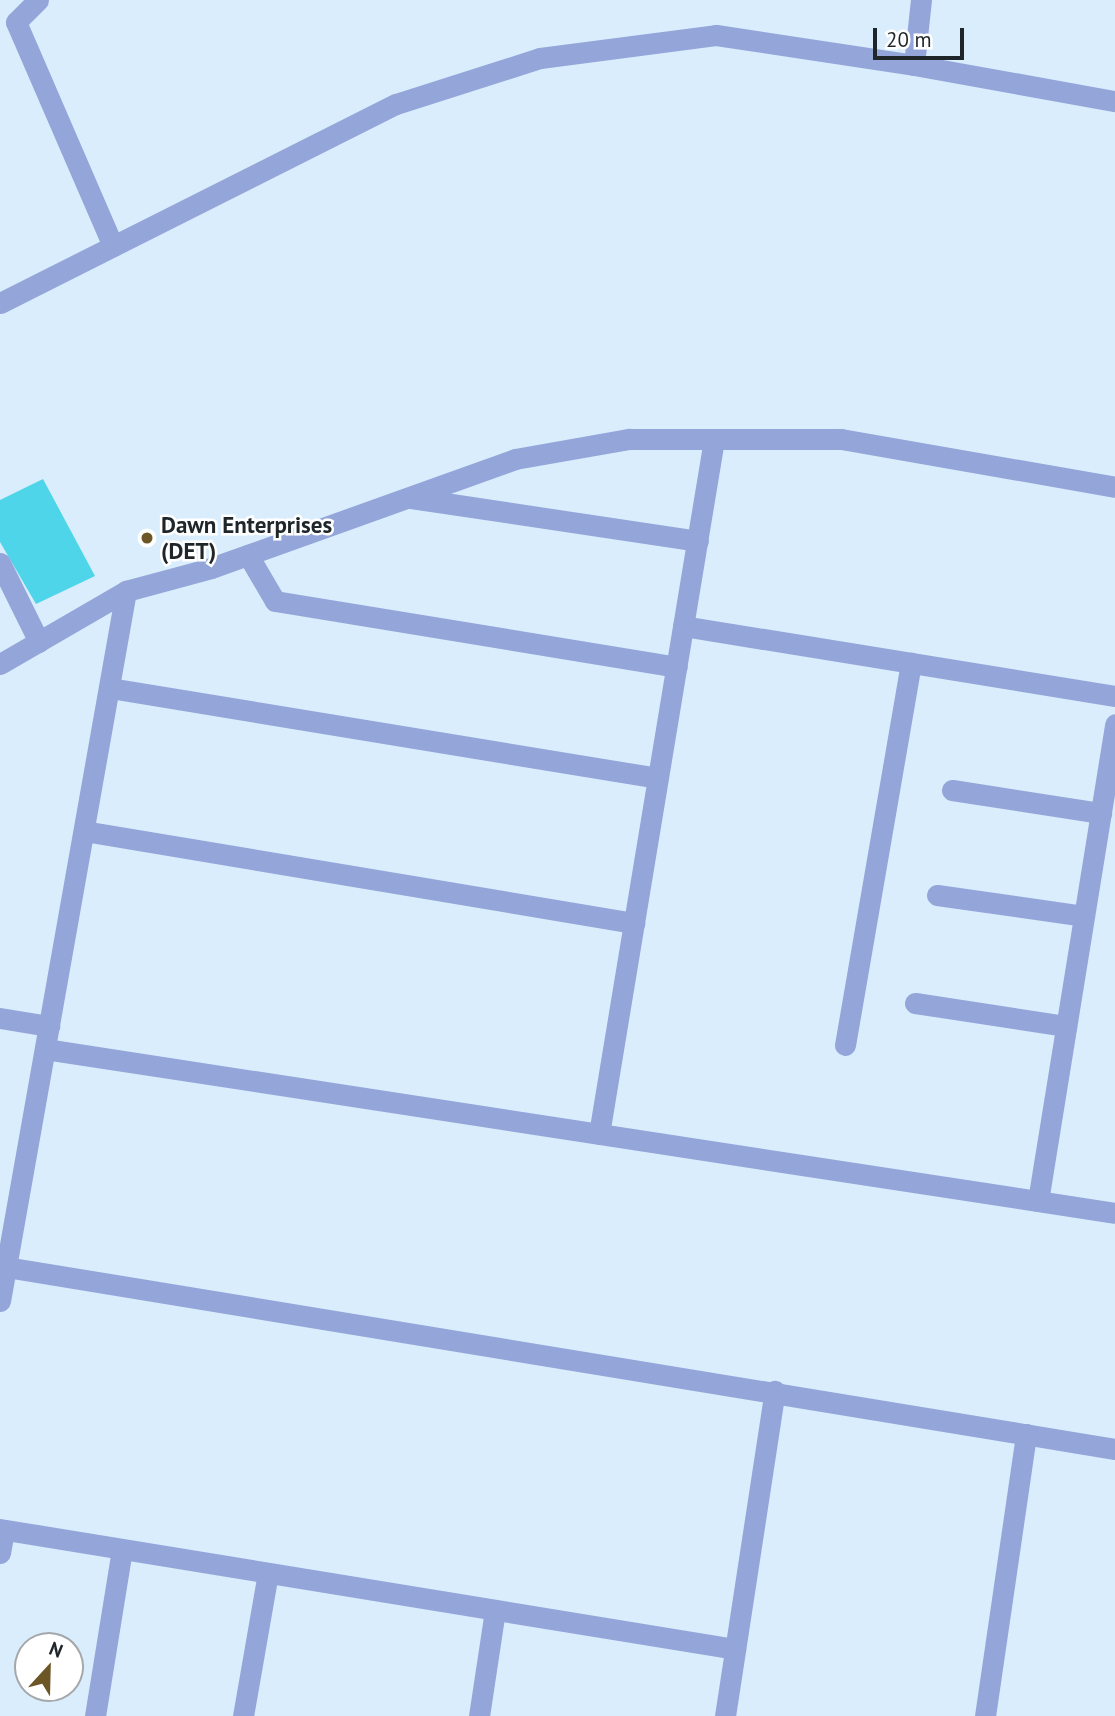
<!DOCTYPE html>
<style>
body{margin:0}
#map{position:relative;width:1115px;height:1716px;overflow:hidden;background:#ebf6fe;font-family:"PT Sans",sans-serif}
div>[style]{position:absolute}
.built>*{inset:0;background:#d9edfc}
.building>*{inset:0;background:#4ed5e9}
.minor>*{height:21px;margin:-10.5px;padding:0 10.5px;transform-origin:10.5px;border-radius:10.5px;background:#94a5da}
.dots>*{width:19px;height:19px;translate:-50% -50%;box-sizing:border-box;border:4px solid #fff;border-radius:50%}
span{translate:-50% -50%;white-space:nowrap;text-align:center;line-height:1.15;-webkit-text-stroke:5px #fff;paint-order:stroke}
.poi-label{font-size:23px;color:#1f262a;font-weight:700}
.left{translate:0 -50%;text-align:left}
.north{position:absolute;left:14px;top:1632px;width:70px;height:70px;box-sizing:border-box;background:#fff;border:2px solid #a5a8aa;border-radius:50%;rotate:22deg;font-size:19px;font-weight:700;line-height:28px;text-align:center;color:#1f262a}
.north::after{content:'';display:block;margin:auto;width:24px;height:32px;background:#6c5625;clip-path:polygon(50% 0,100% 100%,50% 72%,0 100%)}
.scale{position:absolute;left:873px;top:28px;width:91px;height:32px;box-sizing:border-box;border:4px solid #1f262a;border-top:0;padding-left:9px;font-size:21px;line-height:24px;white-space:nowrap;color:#1f262a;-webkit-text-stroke:5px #fff;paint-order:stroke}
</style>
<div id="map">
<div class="built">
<div style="clip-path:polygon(evenodd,0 0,1115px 0,1115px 1716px,0 1716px,0 0,28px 1646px,70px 1646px,70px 1688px,28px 1688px,28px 1646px)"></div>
</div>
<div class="building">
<div style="clip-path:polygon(43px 479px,95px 576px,36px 604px,0 542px,0 500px)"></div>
</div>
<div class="minor">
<div style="left:38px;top:0;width:31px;rotate:135deg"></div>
<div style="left:16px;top:22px;width:244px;rotate:66.6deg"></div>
<div style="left:914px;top:65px;width:65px;rotate:-83.9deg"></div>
<div style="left:0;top:303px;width:443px;rotate:-26.7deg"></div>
<div style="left:396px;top:104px;width:151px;rotate:-17.7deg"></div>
<div style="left:540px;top:58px;width:177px;rotate:-7.4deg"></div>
<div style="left:716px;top:35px;width:200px;rotate:8.6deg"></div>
<div style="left:914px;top:65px;width:204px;rotate:10.2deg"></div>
<div style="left:411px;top:498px;width:290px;rotate:8.5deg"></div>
<div style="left:248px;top:555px;width:53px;rotate:59.6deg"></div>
<div style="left:275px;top:601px;width:407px;rotate:9.3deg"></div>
<div style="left:0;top:563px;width:88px;rotate:63.7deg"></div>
<div style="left:683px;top:626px;width:438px;rotate:9.2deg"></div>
<div style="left:0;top:664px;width:146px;rotate:-30.1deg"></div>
<div style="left:126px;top:591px;width:88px;rotate:-15.1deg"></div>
<div style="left:211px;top:568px;width:323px;rotate:-19.7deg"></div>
<div style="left:515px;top:459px;width:116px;rotate:-10deg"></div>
<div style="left:629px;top:439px;width:212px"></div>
<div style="left:841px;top:439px;width:278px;rotate:9.9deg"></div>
<div style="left:110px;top:688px;width:555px;rotate:9.33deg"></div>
<div style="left:952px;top:790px;width:151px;rotate:8.8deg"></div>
<div style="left:84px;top:831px;width:558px;rotate:9.5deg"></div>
<div style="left:937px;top:895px;width:148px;rotate:8.1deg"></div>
<div style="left:915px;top:1003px;width:153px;rotate:8.7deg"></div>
<div style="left:0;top:1018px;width:50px;rotate:9.3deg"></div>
<div style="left:845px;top:1045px;width:388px;rotate:-80.2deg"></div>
<div style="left:45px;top:1049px;width:1082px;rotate:8.71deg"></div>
<div style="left:599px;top:1134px;width:704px;rotate:-80.6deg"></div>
<div style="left:1038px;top:1201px;width:483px;rotate:-80.8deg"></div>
<div style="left:6px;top:1267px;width:1124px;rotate:9.32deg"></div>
<div style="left:0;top:1301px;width:721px;rotate:-79.94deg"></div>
<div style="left:0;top:1529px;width:745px;rotate:9.27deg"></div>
<div style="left:0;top:1553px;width:23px;rotate:-80deg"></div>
<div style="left:95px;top:1716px;width:169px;rotate:-80.8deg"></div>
<div style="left:243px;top:1716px;width:145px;rotate:-80.1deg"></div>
<div style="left:479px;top:1716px;width:107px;rotate:-81.4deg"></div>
<div style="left:725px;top:1716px;width:329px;rotate:-81.3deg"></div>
<div style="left:985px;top:1716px;width:285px;rotate:-81.7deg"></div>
</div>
<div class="dots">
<div style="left:147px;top:538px;background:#6c5625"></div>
</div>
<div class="poi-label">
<span class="left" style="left:161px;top:538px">Dawn Enterprises<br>(DET)</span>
</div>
<div class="north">N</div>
<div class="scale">20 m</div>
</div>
